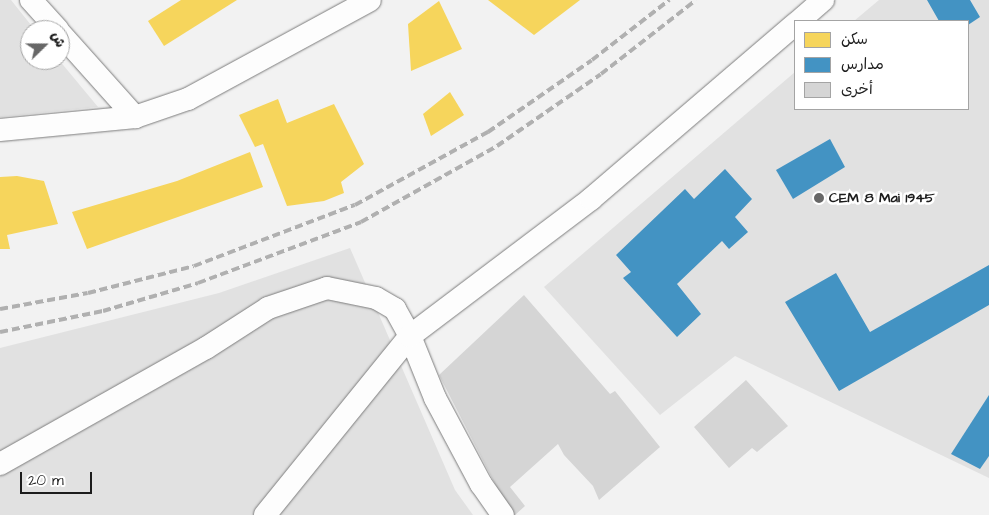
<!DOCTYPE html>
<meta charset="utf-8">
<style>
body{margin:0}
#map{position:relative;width:989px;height:515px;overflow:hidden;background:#f2f2f2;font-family:"Architects Daughter","Playpen Sans Arabic",sans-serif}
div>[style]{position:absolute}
.built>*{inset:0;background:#e1e1e1}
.homes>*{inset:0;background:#f6d55c}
.schools>*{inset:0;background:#4393c3}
.building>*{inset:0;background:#d5d5d5}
.roads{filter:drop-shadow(0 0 1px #7c7c7c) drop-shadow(0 0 1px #7c7c7c)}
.minor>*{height:22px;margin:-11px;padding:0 11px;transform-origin:11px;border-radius:11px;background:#fdfdfd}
.rail>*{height:4px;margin-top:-2px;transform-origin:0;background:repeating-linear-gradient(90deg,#b0b0b0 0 8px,transparent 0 12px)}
.dots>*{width:14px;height:14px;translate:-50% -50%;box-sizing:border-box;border:2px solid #fff;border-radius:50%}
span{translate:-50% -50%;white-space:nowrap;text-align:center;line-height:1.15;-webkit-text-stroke:5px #fff;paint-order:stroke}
.poi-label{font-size:14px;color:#1c1c1c;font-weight:700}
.left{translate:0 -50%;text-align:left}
.legend{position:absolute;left:794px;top:20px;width:175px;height:90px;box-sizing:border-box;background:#fff;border:1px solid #a4a4a4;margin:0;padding:6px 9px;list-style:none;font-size:15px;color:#1c1c1c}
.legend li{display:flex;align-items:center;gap:10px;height:25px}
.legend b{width:25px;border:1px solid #a4a4a4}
.north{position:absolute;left:20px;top:20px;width:50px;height:50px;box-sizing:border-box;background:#fff;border:1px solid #a4a4a4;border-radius:50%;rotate:68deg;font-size:14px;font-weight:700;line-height:20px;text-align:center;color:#1c1c1c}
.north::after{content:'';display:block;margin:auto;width:18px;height:22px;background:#676767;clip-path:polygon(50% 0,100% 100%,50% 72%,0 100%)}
.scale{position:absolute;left:20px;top:472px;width:72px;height:22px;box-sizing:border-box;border:2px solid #1c1c1c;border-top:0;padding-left:6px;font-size:15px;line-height:18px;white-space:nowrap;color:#1c1c1c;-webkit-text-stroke:4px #fff;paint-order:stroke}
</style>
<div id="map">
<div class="built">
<div style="clip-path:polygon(0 0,11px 0,35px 30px,30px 30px,30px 60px,59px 60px,98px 107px,0 117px)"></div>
<div style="clip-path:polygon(879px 0,989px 0,989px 478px,735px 356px,660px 415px,544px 287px,795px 72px,795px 109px,968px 109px,968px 21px,854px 21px)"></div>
<div style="clip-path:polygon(350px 248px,455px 490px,473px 515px,0 515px,0 348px,219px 293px)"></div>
</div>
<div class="homes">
<div style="clip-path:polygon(181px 0,237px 0,164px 46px,148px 21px)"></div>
<div style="clip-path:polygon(488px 0,580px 0,534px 35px)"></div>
<div style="clip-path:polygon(439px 1px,462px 49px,411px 71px,408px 24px)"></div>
<div style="clip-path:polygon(450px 92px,464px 115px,431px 136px,423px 114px)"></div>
<div style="clip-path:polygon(278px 99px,287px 123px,334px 104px,364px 164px,341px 182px,344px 193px,324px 201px,287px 206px,263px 144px,255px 147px,239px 115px)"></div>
<div style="clip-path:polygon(250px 152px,263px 187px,87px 249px,72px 212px,177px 181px)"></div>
<div style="clip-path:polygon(17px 176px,44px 181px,58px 224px,7px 235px,10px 249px,0 249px,0 177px)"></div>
</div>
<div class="schools">
<div style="clip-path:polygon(927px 0,970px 0,980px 17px,968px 25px,968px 21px,939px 21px)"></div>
<div style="clip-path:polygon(830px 139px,845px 167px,793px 199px,776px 170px)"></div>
<div style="clip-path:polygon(725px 169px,752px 199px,735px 217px,748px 232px,729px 249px,722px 241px,677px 284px,701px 314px,677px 337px,623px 278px,631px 272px,616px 255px,685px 189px,694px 199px)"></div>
<div style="clip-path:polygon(989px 265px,989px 305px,839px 391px,785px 302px,836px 273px,870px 332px)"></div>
<div style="clip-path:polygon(989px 395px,989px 456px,980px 469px,951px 454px)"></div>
</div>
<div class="building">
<div style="clip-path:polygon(524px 295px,610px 394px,615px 391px,660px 447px,599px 500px,593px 486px,564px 455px,558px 444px,510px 487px,525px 506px,515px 515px,511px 515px,439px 375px)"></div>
<div style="clip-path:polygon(746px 380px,788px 426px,757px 452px,752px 448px,729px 468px,694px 427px)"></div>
</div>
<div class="roads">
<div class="minor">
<div style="left:31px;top:0;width:40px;rotate:48deg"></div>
<div style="left:799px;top:21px;width:32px;rotate:-41deg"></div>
<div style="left:60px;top:33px;width:113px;rotate:48.2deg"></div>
<div style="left:0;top:130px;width:136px;rotate:-5.5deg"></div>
<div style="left:135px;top:117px;width:56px;rotate:-18.8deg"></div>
<div style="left:188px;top:99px;width:207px;rotate:-28.5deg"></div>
<div style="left:0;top:464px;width:236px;rotate:-29.4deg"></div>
<div style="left:206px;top:348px;width:74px;rotate:-32.8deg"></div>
<div style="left:268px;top:308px;width:62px;rotate:-18.7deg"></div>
<div style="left:327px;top:288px;width:50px;rotate:11.5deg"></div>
<div style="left:376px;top:298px;width:22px;rotate:30deg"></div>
<div style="left:395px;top:309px;width:31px;rotate:61deg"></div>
<div style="left:410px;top:336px;width:67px;rotate:68deg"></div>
<div style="left:435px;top:398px;width:98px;rotate:61.9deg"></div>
<div style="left:481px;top:484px;width:38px;rotate:55deg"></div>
<div style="left:265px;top:515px;width:230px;rotate:-51deg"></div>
<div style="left:410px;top:336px;width:227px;rotate:-37.1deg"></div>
<div style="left:591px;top:199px;width:269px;rotate:-40.6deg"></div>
</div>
</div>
<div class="rail">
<div style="left:0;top:309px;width:89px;rotate:-10.3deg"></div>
<div style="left:88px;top:293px;width:109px;rotate:-14.3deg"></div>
<div style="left:194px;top:266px;width:172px;rotate:-20.8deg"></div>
<div style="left:355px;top:205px;width:152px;rotate:-28.8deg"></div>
<div style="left:488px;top:132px;width:126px;rotate:-34.7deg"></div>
<div style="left:592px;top:60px;width:98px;rotate:-37.9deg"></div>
<div style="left:0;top:332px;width:105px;rotate:-11.5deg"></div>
<div style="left:103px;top:311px;width:99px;rotate:-16.4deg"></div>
<div style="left:198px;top:283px;width:174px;rotate:-20.5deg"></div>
<div style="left:361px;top:222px;width:156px;rotate:-29.2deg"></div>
<div style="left:497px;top:146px;width:126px;rotate:-34.7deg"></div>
<div style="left:601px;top:74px;width:120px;rotate:-37.9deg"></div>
</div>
<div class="dots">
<div style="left:819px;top:198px;background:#676767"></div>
</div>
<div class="poi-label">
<span class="left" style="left:829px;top:198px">CEM 8 Mai 1945</span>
</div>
<ul class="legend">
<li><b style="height:14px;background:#f6d55c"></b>سكن</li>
<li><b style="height:14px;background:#4393c3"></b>مدارس</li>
<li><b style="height:14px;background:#d5d5d5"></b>أخرى</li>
</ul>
<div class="north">ش</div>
<div class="scale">20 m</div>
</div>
